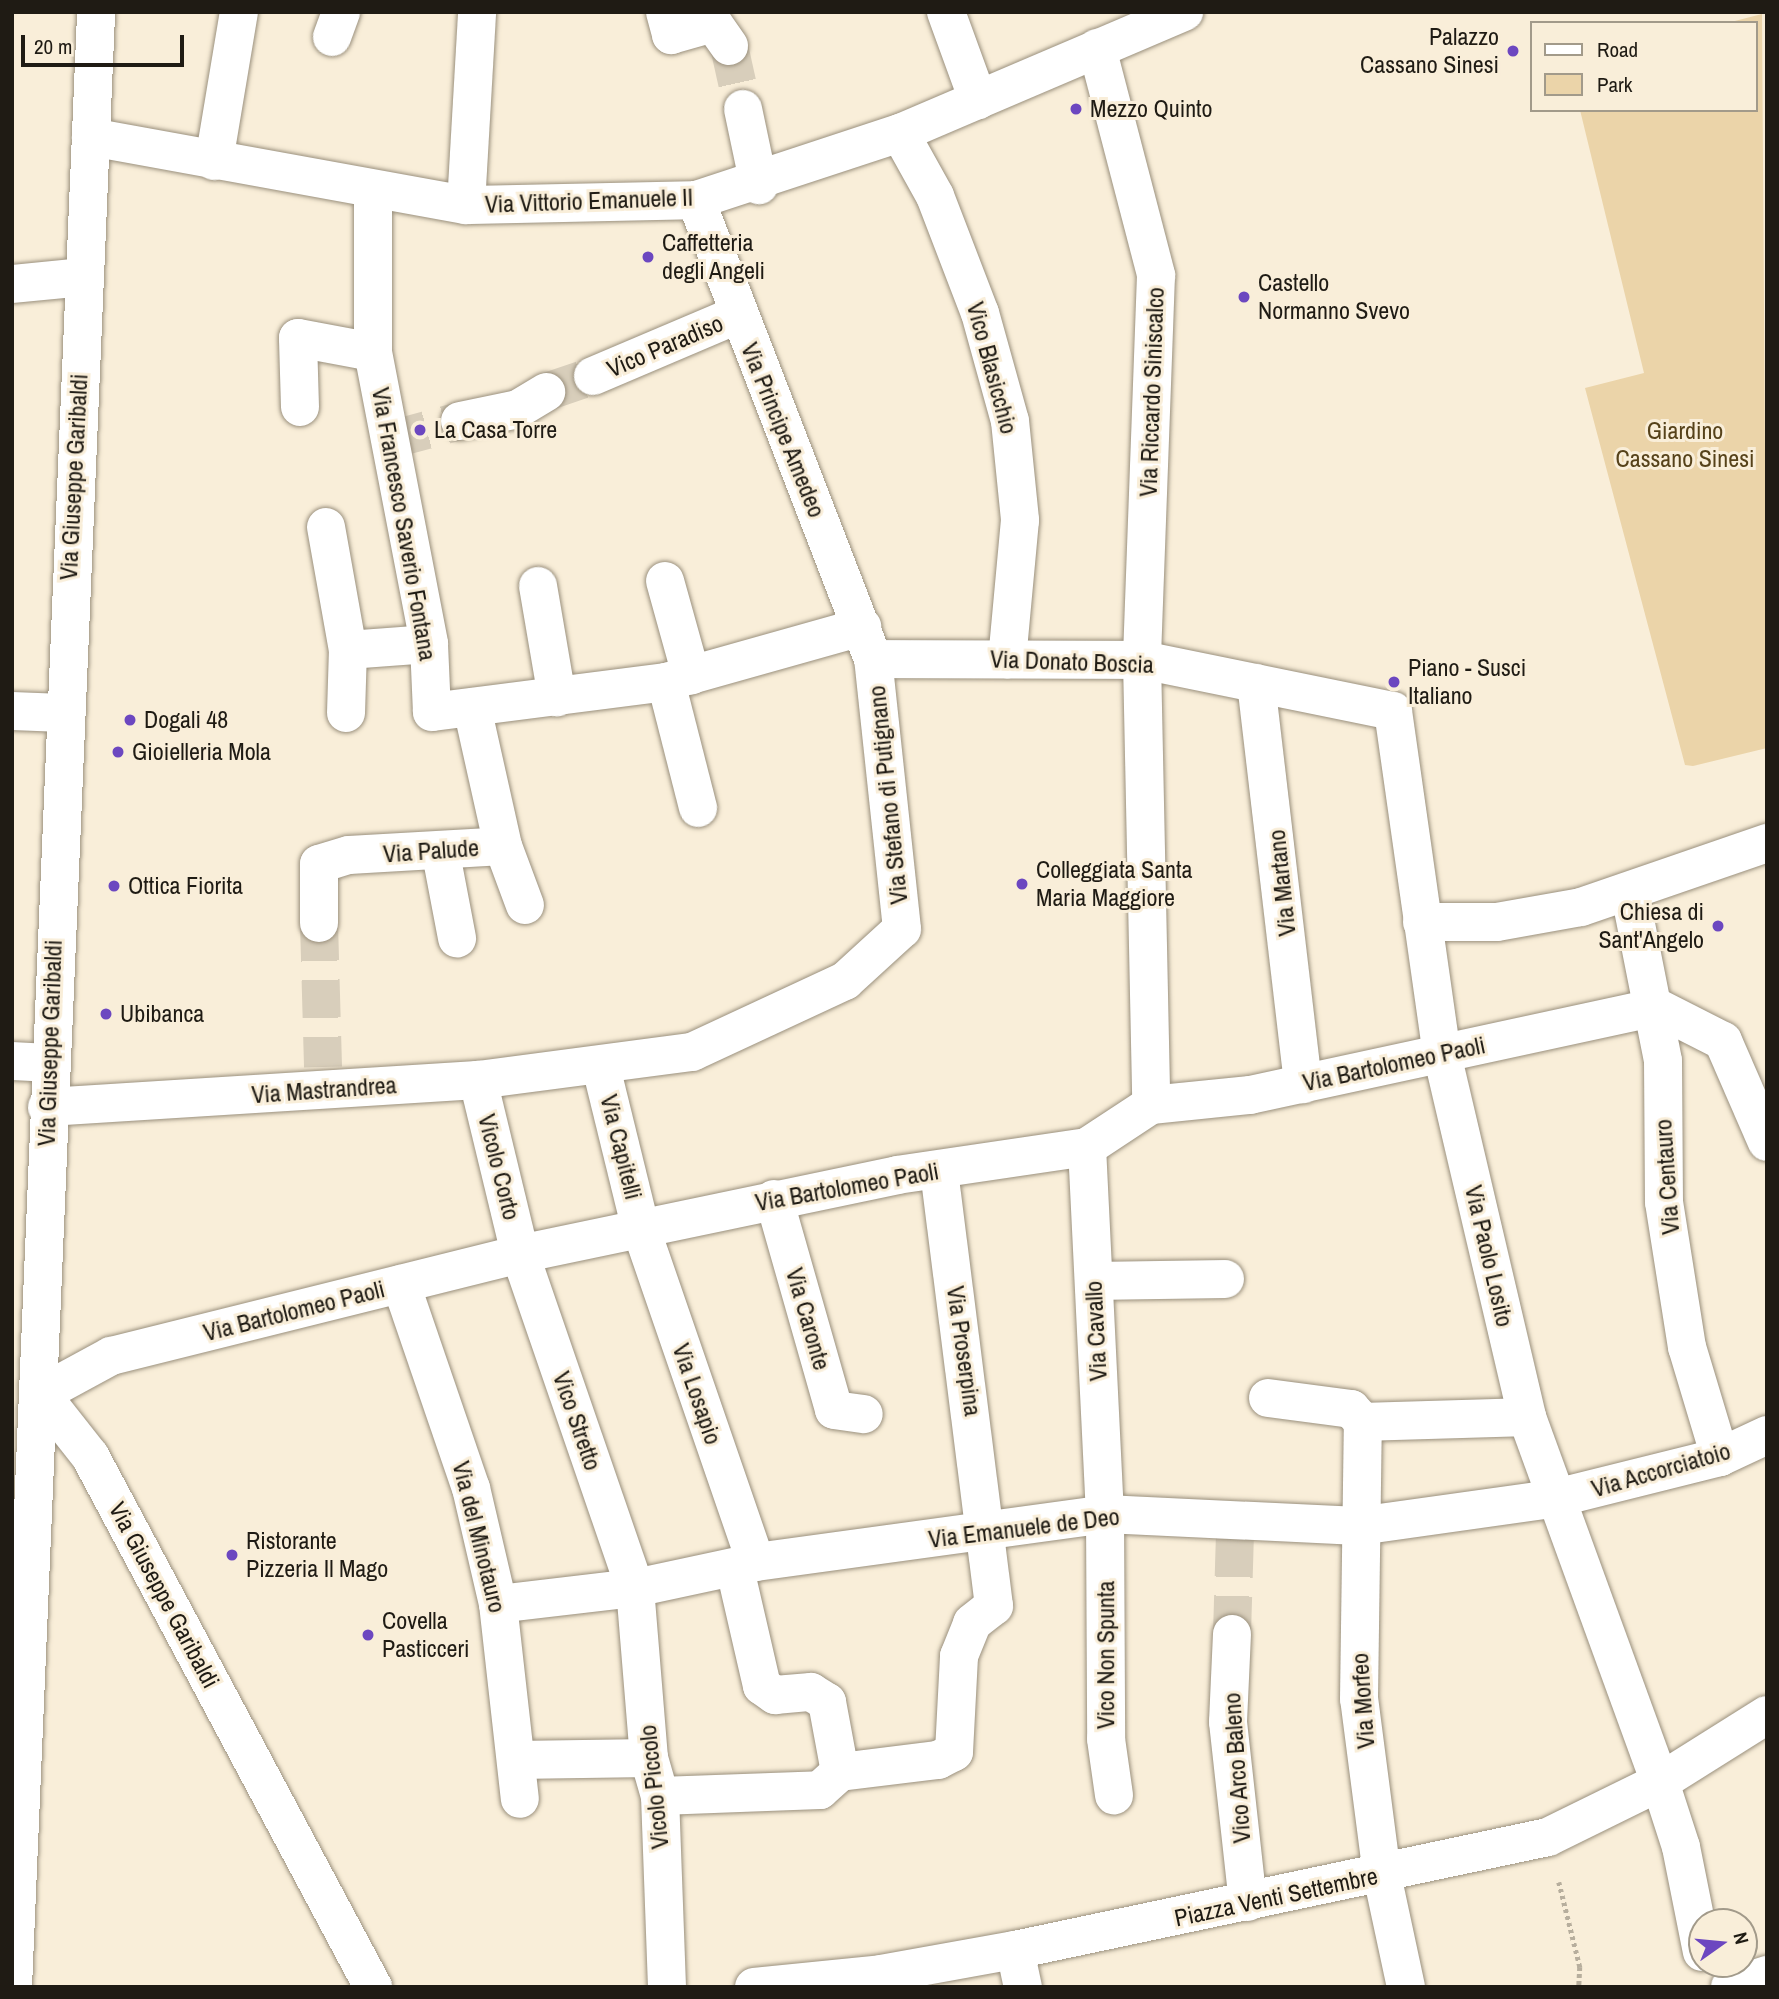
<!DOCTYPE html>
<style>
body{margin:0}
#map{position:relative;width:1779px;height:1999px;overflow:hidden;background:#f9eed9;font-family:"Archivo Narrow",sans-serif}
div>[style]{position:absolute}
.green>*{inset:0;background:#ebd4a9}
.minor-tunnel>*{height:38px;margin-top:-19px;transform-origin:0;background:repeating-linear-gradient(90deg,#d8cebb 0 38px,transparent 0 57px)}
.path>*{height:4.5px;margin-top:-2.25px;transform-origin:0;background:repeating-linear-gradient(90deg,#b7ae9d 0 3.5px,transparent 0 7px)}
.roads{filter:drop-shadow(0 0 2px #9a907d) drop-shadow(0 0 2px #9a907d)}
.minor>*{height:38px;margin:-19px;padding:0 19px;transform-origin:19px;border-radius:19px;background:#fff}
.major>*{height:38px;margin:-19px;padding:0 19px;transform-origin:19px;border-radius:19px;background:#fff}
.dots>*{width:19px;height:19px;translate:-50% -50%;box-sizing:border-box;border:4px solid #f9eed9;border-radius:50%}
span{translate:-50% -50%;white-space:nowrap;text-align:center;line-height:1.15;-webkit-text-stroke:6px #f9eed9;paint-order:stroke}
.poi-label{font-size:24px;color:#1f1b14}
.right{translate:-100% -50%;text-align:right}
.left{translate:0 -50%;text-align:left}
.street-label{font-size:24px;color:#1f1b14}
.park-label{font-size:24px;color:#56421a}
.frame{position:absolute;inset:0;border:14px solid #1f1b14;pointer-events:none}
.legend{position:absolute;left:1530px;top:21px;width:228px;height:91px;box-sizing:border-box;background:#f9eed9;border:2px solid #a29a8a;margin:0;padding:9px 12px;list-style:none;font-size:21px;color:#1f1b14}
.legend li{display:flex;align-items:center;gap:14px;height:35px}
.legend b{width:35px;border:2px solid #a29a8a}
.north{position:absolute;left:1688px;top:1908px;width:70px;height:70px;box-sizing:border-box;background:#f9eed9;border:2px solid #a29a8a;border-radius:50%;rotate:75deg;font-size:19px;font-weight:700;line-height:28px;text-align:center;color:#1f1b14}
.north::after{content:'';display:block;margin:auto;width:24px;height:32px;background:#6c47c0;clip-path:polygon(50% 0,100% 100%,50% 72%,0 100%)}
.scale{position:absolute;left:21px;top:35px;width:163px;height:32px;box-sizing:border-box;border:4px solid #1f1b14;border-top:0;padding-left:9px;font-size:21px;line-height:24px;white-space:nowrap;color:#1f1b14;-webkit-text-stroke:5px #f9eed9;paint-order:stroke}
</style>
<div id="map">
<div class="green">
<div style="clip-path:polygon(1762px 14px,1767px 748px,1693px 766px,1685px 765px,1585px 388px,1644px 373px,1580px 110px,1756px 110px,1756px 23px,1727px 23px)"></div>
</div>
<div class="minor-tunnel">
<div style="left:729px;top:46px;width:65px;rotate:77.5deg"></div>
<div style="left:546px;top:392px;width:50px;rotate:-18.8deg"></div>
<div style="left:390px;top:440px;width:73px;rotate:-15.2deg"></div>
<div style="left:319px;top:923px;width:144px;rotate:88.4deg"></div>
<div style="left:1232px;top:1634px;width:104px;rotate:-88.3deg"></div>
</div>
<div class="path">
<div style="left:1559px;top:1882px;width:88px;rotate:76.1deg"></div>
<div style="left:1580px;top:1967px;width:20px;rotate:93deg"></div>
</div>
<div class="roads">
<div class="minor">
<div style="left:665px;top:12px;width:24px;rotate:75deg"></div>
<div style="left:671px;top:35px;width:44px;rotate:-15.9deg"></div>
<div style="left:713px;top:23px;width:28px;rotate:55deg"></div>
<div style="left:946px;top:12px;width:94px;rotate:70deg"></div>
<div style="left:332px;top:37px;width:27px;rotate:-70deg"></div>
<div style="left:1097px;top:48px;width:235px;rotate:75.4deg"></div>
<div style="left:1156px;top:275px;width:385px;rotate:92.1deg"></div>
<div style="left:1142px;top:660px;width:445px;rotate:88.8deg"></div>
<div style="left:743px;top:109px;width:78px;rotate:78.1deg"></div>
<div style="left:900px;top:133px;width:72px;rotate:60.9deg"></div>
<div style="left:935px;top:196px;width:125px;rotate:69deg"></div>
<div style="left:980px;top:313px;width:112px;rotate:74.5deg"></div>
<div style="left:1010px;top:421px;width:100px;rotate:84.2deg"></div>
<div style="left:1020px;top:520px;width:140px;rotate:95.3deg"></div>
<div style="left:91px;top:137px;width:381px;rotate:10.3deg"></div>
<div style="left:466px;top:205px;width:230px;rotate:-1.2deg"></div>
<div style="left:696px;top:200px;width:215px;rotate:-18.2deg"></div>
<div style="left:900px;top:133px;width:309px;rotate:-23.1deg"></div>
<div style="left:214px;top:161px;width:151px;rotate:-80.5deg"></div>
<div style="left:373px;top:191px;width:161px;rotate:90deg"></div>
<div style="left:373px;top:352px;width:297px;rotate:79.1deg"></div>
<div style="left:429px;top:644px;width:68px;rotate:87.5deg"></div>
<div style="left:432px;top:712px;width:236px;rotate:-7.3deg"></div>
<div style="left:666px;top:682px;width:204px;rotate:-15.7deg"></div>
<div style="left:466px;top:205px;width:193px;rotate:-86.7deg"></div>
<div style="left:12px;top:284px;width:71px;rotate:-5.6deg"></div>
<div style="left:593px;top:376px;width:156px;rotate:-23deg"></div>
<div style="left:300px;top:407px;width:69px;rotate:-91.7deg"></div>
<div style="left:298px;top:338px;width:76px;rotate:10.6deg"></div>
<div style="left:460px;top:421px;width:59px;rotate:-11.7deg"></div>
<div style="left:518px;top:409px;width:33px;rotate:-31deg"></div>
<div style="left:326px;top:527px;width:125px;rotate:79.9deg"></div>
<div style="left:348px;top:650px;width:81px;rotate:-4.2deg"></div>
<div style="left:665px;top:581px;width:98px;rotate:74.5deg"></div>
<div style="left:538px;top:586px;width:113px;rotate:80.3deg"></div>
<div style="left:873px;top:659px;width:269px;rotate:0.2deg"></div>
<div style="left:1142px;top:660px;width:256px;rotate:11.5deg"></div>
<div style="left:1393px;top:711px;width:346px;rotate:81.9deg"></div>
<div style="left:1442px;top:1054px;width:373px;rotate:76.8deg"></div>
<div style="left:1527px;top:1417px;width:388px;rotate:70deg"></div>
<div style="left:1660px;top:1782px;width:68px;rotate:72.1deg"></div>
<div style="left:1681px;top:1847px;width:107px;rotate:78.7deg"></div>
<div style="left:666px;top:682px;width:130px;rotate:75.7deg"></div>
<div style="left:1256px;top:683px;width:404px;rotate:83.3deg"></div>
<div style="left:12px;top:711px;width:51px;rotate:2.2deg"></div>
<div style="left:346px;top:713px;width:63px;rotate:-88.2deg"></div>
<div style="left:503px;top:846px;width:63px;rotate:69.6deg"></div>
<div style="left:441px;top:854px;width:86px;rotate:79.2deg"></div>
<div style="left:1630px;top:894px;width:170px;rotate:78.8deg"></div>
<div style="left:1663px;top:1061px;width:141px;rotate:89.6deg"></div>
<div style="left:1664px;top:1202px;width:147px;rotate:81deg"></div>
<div style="left:1687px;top:1347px;width:115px;rotate:73.3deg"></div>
<div style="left:1422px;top:922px;width:75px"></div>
<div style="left:1497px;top:922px;width:85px;rotate:-10.1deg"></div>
<div style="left:1581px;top:907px;width:197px;rotate:-19deg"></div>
<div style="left:319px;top:923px;width:59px;rotate:-90deg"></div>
<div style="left:319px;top:864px;width:31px;rotate:-17deg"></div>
<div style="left:349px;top:855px;width:154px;rotate:-3.3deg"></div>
<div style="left:503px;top:846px;width:142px;rotate:-102.6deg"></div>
<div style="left:12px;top:1061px;width:36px;rotate:3deg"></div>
<div style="left:601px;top:1067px;width:164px;rotate:76.2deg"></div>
<div style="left:640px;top:1226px;width:355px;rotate:71deg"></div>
<div style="left:478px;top:1080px;width:179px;rotate:76.4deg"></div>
<div style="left:520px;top:1254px;width:353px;rotate:71deg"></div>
<div style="left:635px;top:1588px;width:171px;rotate:85.3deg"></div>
<div style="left:649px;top:1758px;width:40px;rotate:74deg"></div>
<div style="left:660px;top:1796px;width:191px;rotate:87.9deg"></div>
<div style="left:47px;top:1107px;width:432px;rotate:-3.6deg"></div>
<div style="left:478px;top:1080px;width:216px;rotate:-7.5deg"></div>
<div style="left:692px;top:1052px;width:169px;rotate:-24.9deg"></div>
<div style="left:845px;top:981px;width:77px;rotate:-42.4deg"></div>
<div style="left:902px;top:929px;width:272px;rotate:-96.1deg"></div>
<div style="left:873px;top:659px;width:492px;rotate:-111.1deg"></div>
<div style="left:1087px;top:1147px;width:367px;rotate:87.2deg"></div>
<div style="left:1105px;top:1514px;width:225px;rotate:89.7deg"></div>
<div style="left:1106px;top:1739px;width:57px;rotate:81.9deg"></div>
<div style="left:774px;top:1199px;width:219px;rotate:74.1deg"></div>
<div style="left:834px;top:1410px;width:30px;rotate:8deg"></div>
<div style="left:1094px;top:1281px;width:131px;rotate:-0.9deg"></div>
<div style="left:401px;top:1284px;width:216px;rotate:71.1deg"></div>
<div style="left:471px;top:1488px;width:119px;rotate:76.9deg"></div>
<div style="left:498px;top:1604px;width:196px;rotate:83.6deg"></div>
<div style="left:41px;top:1394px;width:80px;rotate:-28.5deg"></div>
<div style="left:111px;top:1356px;width:422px;rotate:-14deg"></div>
<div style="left:520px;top:1254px;width:385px;rotate:-11.8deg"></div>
<div style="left:897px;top:1175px;width:192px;rotate:-8.4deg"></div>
<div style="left:1087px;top:1147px;width:77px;rotate:-33.3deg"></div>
<div style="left:1151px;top:1105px;width:100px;rotate:-5.8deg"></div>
<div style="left:1250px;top:1095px;width:415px;rotate:-12.2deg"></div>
<div style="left:1656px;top:1007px;width:75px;rotate:26.9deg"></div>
<div style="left:1723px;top:1041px;width:110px;rotate:66.5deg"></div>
<div style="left:1268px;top:1398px;width:84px;rotate:7.5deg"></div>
<div style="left:1351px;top:1409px;width:18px;rotate:47deg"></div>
<div style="left:735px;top:1569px;width:120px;rotate:77deg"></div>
<div style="left:762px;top:1686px;width:16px;rotate:35deg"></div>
<div style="left:775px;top:1695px;width:36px;rotate:-5deg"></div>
<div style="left:811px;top:1692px;width:19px;rotate:32deg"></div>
<div style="left:827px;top:1702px;width:71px;rotate:79.5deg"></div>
<div style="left:840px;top:1772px;width:99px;rotate:-7deg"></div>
<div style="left:938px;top:1760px;width:18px;rotate:-27deg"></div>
<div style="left:954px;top:1752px;width:96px;rotate:-87deg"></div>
<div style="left:959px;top:1656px;width:35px;rotate:-68deg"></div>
<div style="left:972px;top:1623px;width:28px;rotate:-38deg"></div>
<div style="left:994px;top:1606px;width:438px;rotate:-97.2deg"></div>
<div style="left:498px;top:1604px;width:138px;rotate:-6.7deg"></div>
<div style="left:635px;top:1588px;width:124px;rotate:-12.1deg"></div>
<div style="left:756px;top:1562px;width:352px;rotate:-7.8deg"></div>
<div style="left:1105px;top:1514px;width:254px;rotate:2.7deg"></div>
<div style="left:1359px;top:1526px;width:195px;rotate:-8deg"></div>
<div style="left:1552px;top:1499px;width:173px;rotate:-14deg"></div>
<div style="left:1720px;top:1457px;width:52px;rotate:-25.1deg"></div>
<div style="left:1232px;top:1634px;width:88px;rotate:92.6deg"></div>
<div style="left:1228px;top:1722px;width:181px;rotate:83.7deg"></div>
<div style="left:517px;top:1760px;width:132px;rotate:-0.9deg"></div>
<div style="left:660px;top:1796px;width:160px;rotate:-2.1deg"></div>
<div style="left:820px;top:1790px;width:27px;rotate:-42deg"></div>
<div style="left:1015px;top:1950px;width:38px;rotate:78deg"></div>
<div style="left:754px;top:1987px;width:128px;rotate:-5.8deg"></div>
<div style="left:881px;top:1974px;width:136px;rotate:-10.2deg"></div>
<div style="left:1015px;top:1950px;width:545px;rotate:-11.97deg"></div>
<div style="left:1548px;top:1837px;width:125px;rotate:-26.2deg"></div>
<div style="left:1660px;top:1782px;width:126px;rotate:-32.1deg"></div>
<div style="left:1406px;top:1987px;width:115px;rotate:-102.1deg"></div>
<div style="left:1382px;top:1875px;width:177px;rotate:-97.4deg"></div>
<div style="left:1359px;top:1699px;width:277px;rotate:-89.2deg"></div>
<div style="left:1363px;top:1422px;width:164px;rotate:-1.7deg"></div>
<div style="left:1730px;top:1987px;width:39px;rotate:-18deg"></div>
</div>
<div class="major">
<div style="left:41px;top:1394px;width:79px;rotate:51.7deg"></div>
<div style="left:90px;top:1456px;width:602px;rotate:61.94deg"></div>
<div style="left:13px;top:1987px;width:1977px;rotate:-87.59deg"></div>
</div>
</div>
<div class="dots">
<div style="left:1513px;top:51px;background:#6c47c0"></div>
<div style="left:1076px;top:109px;background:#6c47c0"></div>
<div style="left:648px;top:257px;background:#6c47c0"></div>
<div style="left:1244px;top:297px;background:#6c47c0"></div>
<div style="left:420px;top:430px;background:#6c47c0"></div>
<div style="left:1394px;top:682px;background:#6c47c0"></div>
<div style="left:130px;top:720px;background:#6c47c0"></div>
<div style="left:118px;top:752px;background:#6c47c0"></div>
<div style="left:1022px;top:884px;background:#6c47c0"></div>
<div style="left:114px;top:886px;background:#6c47c0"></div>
<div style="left:1718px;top:926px;background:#6c47c0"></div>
<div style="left:106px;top:1014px;background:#6c47c0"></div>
<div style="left:232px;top:1555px;background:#6c47c0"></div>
<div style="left:368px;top:1635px;background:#6c47c0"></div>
</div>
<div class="poi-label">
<span class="right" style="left:1499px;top:51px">Palazzo<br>Cassano Sinesi</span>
<span class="left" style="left:1090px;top:109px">Mezzo Quinto</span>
<span class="left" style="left:662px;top:257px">Caffetteria<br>degli Angeli</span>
<span class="left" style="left:1258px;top:297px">Castello<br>Normanno Svevo</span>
<span class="left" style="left:434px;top:430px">La Casa Torre</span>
<span class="left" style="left:1408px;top:682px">Piano - Susci<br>Italiano</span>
<span class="left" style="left:144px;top:720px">Dogali 48</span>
<span class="left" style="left:132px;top:752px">Gioielleria Mola</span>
<span class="left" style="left:1036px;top:884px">Colleggiata Santa<br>Maria Maggiore</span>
<span class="left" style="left:128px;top:886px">Ottica Fiorita</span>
<span class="right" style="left:1704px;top:926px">Chiesa di<br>Sant'Angelo</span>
<span class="left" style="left:120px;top:1014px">Ubibanca</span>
<span class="left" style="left:246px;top:1555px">Ristorante<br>Pizzeria Il Mago</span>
<span class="left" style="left:382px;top:1635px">Covella<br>Pasticceri</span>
</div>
<div class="street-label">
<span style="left:589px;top:201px;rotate:-2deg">Via Vittorio Emanuele II</span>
<span style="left:665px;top:346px;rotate:-23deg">Vico Paradiso</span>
<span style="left:992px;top:368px;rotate:75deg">Vico Blasicchio</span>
<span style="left:1152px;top:392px;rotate:-88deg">Via Riccardo Siniscalco</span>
<span style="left:783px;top:430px;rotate:68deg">Via Principe Amedeo</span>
<span style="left:74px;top:477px;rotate:-87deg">Via Giuseppe Garibaldi</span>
<span style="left:404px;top:524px;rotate:80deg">Via Francesco Saverio Fontana</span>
<span style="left:1072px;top:662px;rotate:2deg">Via Donato Boscia</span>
<span style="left:888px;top:795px;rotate:-96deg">Via Stefano di Putignano</span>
<span style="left:431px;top:851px;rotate:-4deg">Via Palude</span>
<span style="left:1282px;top:883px;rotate:-96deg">Via Martano</span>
<span style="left:50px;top:1043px;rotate:-88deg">Via Giuseppe Garibaldi</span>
<span style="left:1394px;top:1064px;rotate:-12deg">Via Bartolomeo Paoli</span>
<span style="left:324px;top:1090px;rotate:-4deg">Via Mastrandrea</span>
<span style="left:621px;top:1147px;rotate:76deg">Via Capitelli</span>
<span style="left:499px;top:1167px;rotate:76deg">Vicolo Corto</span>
<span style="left:1667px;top:1177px;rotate:-94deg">Via Centauro</span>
<span style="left:847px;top:1187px;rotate:-10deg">Via Bartolomeo Paoli</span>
<span style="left:1489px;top:1256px;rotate:77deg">Via Paolo Losito</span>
<span style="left:294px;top:1311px;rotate:-14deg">Via Bartolomeo Paoli</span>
<span style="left:808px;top:1319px;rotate:74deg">Via Caronte</span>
<span style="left:1096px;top:1331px;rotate:-93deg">Via Cavallo</span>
<span style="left:964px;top:1351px;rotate:82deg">Via Proserpina</span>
<span style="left:697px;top:1394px;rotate:71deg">Via Losapio</span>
<span style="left:577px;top:1421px;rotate:71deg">Vico Stretto</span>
<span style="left:1661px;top:1470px;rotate:-16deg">Via Accorciatoio</span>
<span style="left:1024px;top:1528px;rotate:-7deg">Via Emanuele de Deo</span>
<span style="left:479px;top:1537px;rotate:76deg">Via del Minotauro</span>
<span style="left:164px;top:1595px;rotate:62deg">Via Giuseppe Garibaldi</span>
<span style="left:1106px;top:1655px;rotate:-90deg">Vico Non Spunta</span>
<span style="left:1363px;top:1701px;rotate:-94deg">Via Morfeo</span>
<span style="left:1237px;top:1768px;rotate:-94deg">Vico Arco Baleno</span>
<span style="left:654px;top:1787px;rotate:-96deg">Vicolo Piccolo</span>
<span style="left:1276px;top:1897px;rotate:-12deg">Piazza Venti Settembre</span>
</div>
<div class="park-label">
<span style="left:1685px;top:445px">Giardino<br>Cassano Sinesi</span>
</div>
<div class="frame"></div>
<ul class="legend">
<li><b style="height:9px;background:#fff"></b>Road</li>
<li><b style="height:19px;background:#ebd4a9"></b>Park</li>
</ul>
<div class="north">N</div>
<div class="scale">20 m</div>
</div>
